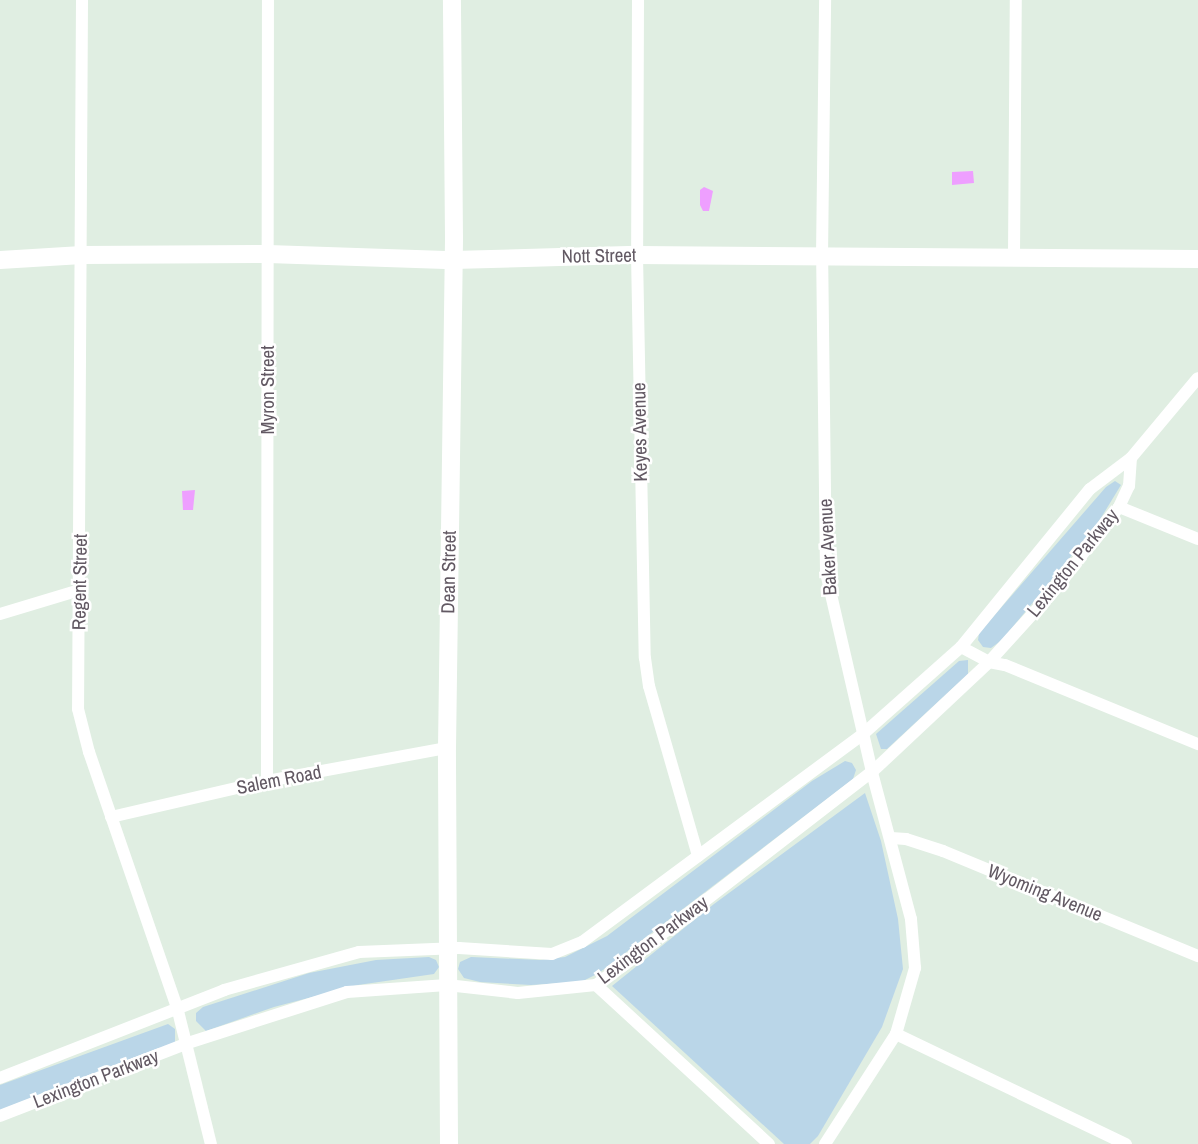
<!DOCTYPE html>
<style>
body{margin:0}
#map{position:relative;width:1198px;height:1144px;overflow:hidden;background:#e0eee2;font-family:"Archivo Narrow",sans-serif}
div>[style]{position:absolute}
.green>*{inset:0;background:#bad6e8}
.water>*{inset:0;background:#ee9fff}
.street>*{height:12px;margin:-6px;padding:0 6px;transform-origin:6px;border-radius:6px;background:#fff}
.secondary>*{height:18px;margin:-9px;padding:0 9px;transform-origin:9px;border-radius:9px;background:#fff}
span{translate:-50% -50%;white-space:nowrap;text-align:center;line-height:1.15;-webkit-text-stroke:5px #fff;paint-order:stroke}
.street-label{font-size:19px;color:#625963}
</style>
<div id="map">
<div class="green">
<div style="clip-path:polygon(1115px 481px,1121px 485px,1096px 526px,1002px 640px,991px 648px,983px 647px,978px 640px,979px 633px,1106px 487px)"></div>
<div style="clip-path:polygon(968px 660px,968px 674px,887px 749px,881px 749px,876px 734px,959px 661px)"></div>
<div style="clip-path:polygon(845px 761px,852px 763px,856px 770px,853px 779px,599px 973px,581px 982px,531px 985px,480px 982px,464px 978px,458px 969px,460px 962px,471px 957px,540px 960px,565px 957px,607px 936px,812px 781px)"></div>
<div style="clip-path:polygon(865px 793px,881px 841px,898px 919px,903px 969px,882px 1027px,818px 1136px,810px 1144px,784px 1144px,612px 986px,714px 904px)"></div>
<div style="clip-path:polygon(429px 957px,436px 960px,439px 967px,434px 974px,358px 985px,274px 1007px,206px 1031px,196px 1021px,196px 1013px,203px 1007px,309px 973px,376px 960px)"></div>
<div style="clip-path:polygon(168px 1024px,175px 1029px,175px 1043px,0 1110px,0 1085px)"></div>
</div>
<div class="water">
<div style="clip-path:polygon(973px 171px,974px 183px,952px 185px,952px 172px)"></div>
<div style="clip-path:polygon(704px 187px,713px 191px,709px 211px,703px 211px,700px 205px,700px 190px)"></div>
<div style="clip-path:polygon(195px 490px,193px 510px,183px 510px,182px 491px)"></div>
</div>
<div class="street">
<div style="left:82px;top:0;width:709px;rotate:90.32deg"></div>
<div style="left:78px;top:709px;width:44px;rotate:75.7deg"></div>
<div style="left:89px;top:752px;width:270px;rotate:71deg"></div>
<div style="left:177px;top:1007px;width:141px;rotate:76.1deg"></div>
<div style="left:638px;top:0;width:255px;rotate:90.2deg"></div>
<div style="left:637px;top:255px;width:403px;rotate:88.9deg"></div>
<div style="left:645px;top:658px;width:28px;rotate:82deg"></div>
<div style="left:649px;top:686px;width:177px;rotate:73.9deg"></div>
<div style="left:1014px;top:256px;width:256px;rotate:-89.6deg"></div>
<div style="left:1119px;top:507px;width:85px;rotate:22.1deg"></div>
<div style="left:0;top:614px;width:84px;rotate:-16.7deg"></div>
<div style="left:961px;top:647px;width:32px;rotate:28deg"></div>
<div style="left:989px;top:662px;width:16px;rotate:11deg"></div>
<div style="left:1005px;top:665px;width:209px;rotate:22.3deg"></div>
<div style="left:267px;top:781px;width:781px;rotate:-89.93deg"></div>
<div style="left:111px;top:817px;width:160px;rotate:-13deg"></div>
<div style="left:267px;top:781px;width:183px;rotate:-10.4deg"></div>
<div style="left:891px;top:838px;width:15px;rotate:4deg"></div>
<div style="left:906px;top:839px;width:39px;rotate:18deg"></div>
<div style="left:943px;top:851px;width:276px;rotate:22.4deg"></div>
<div style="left:596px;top:985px;width:235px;rotate:42.6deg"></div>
<div style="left:896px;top:1034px;width:255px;rotate:25.6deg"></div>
<div style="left:0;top:1078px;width:241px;rotate:-21.4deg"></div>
<div style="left:224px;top:990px;width:140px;rotate:-15.7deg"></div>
<div style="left:359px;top:952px;width:100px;rotate:-2.3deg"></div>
<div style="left:459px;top:948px;width:93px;rotate:3.7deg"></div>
<div style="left:552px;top:954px;width:32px;rotate:-22deg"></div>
<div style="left:582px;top:942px;width:350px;rotate:-36.5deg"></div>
<div style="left:863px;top:734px;width:131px;rotate:-41.6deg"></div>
<div style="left:961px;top:647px;width:204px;rotate:-50.8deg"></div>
<div style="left:1090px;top:489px;width:51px;rotate:-37.1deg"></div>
<div style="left:1131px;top:458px;width:104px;rotate:-50.1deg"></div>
<div style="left:0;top:1116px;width:202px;rotate:-21.2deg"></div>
<div style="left:188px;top:1043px;width:167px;rotate:-17.8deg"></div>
<div style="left:347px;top:992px;width:100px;rotate:-4deg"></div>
<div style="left:447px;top:985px;width:71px;rotate:6.4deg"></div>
<div style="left:518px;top:993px;width:78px;rotate:-5.9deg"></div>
<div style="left:596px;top:985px;width:349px;rotate:-37.7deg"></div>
<div style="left:872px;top:772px;width:161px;rotate:-43.2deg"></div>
<div style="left:989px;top:662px;width:101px;rotate:-47.8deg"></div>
<div style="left:1057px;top:587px;width:101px;rotate:-52.2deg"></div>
<div style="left:1119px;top:507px;width:23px;rotate:-65deg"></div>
<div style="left:1129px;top:486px;width:28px;rotate:-86deg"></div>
<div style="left:825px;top:1144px;width:131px;rotate:-57.2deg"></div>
<div style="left:896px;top:1034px;width:69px;rotate:-73.9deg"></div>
<div style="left:915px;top:968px;width:49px;rotate:-94.7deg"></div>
<div style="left:911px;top:919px;width:152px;rotate:-104.9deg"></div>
<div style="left:872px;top:772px;width:204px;rotate:-103deg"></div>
<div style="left:826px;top:573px;width:317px;rotate:-90.7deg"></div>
<div style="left:822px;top:256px;width:256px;rotate:-89.3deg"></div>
</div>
<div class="secondary">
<div style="left:0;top:260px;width:82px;rotate:-3.5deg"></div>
<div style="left:82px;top:255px;width:186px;rotate:-0.3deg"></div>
<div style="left:268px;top:254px;width:185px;rotate:1.9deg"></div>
<div style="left:453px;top:260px;width:184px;rotate:-1.6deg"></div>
<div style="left:637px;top:255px;width:561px;rotate:0.41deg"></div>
<div style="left:449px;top:1144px;width:396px;rotate:-90.3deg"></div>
<div style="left:447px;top:748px;width:510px;rotate:-89.21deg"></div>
<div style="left:454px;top:238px;width:238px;rotate:-90.5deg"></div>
</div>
<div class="street-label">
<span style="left:599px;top:256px;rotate:-1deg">Nott Street</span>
<span style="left:268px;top:390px;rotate:-90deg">Myron Street</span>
<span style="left:640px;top:432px;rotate:-91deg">Keyes Avenue</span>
<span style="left:828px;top:547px;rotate:-93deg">Baker Avenue</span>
<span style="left:1073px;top:563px;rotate:-51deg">Lexington Parkway</span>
<span style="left:449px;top:572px;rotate:-89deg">Dean Street</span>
<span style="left:80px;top:582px;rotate:-89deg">Regent Street</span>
<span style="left:279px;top:780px;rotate:-11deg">Salem Road</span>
<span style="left:1045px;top:893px;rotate:22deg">Wyoming Avenue</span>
<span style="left:653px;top:940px;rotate:-37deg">Lexington Parkway</span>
<span style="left:96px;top:1079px;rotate:-21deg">Lexington Parkway</span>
</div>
</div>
